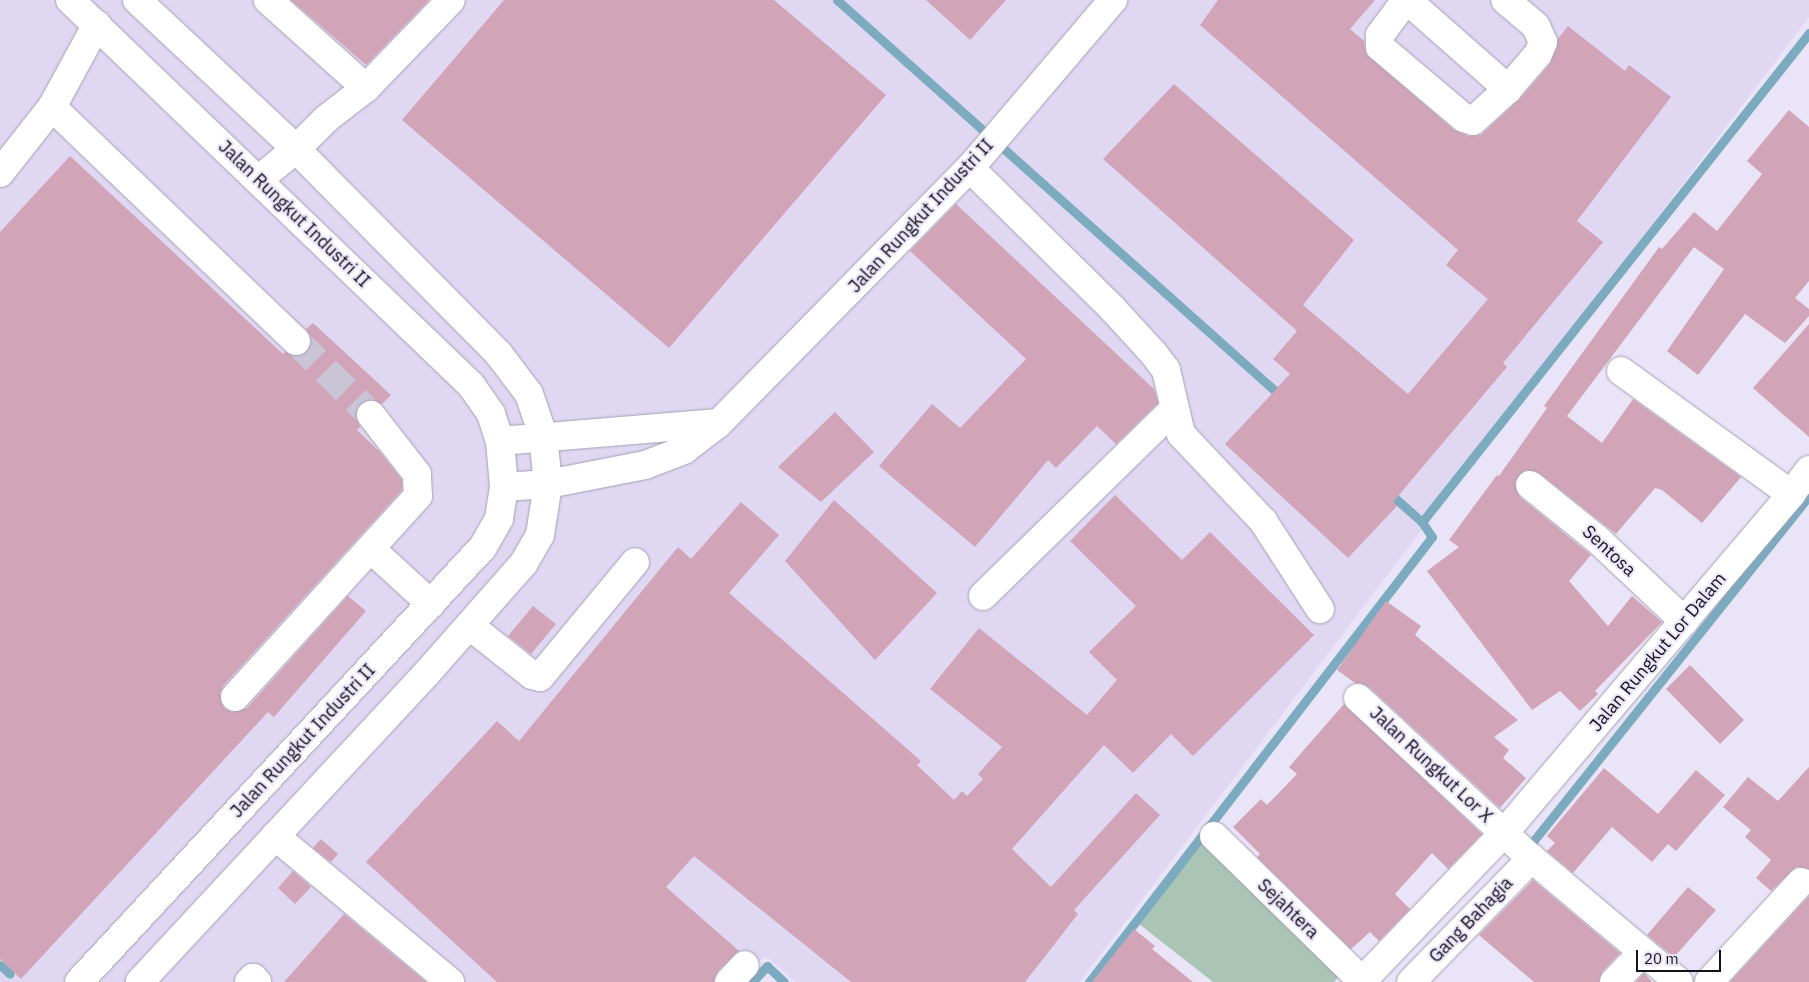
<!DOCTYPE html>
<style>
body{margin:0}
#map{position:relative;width:1809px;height:982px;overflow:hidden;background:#eae4f8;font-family:"IBM Plex Sans",sans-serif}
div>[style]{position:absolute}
.built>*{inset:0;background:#e0d8f3}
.green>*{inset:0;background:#aac5b5}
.stream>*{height:9px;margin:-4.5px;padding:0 4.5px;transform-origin:4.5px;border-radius:4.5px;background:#7cabc0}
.building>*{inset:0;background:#d1a4b8}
.minor-tunnel>*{height:28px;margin-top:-14px;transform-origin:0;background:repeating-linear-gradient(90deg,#cac4d7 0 28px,transparent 0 42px)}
.roads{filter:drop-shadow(0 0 1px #a59fb2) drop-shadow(0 0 1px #a59fb2)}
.minor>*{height:28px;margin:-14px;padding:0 14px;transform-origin:14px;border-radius:14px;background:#fff}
span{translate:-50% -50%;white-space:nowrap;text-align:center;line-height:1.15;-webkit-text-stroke:4px #eae4f8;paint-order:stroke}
.street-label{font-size:18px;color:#141219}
.scale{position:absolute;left:1636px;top:950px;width:85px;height:22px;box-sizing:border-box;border:2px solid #141219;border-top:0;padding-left:6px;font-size:15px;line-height:18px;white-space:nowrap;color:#141219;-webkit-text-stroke:4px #eae4f8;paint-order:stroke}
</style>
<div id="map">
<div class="built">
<div style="clip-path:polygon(0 0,1809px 0,1809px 17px,1080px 982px,796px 982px,765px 956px,740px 982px,0 982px)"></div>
</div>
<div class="green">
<div style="clip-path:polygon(1201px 835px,1341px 974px,1334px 982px,1213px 982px,1134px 920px)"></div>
</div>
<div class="stream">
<div style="left:837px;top:0;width:596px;rotate:41.74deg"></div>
<div style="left:1422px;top:522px;width:624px;rotate:-51.64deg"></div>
<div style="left:1527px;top:849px;width:452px;rotate:-51.4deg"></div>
<div style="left:0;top:965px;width:13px;rotate:42deg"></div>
<div style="left:752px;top:982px;width:22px;rotate:-47deg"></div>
<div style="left:767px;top:966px;width:23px;rotate:43deg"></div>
<div style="left:1089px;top:982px;width:562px;rotate:-52.38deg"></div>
<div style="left:1432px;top:537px;width:18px;rotate:-124deg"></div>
<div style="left:1422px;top:522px;width:47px;rotate:-138.5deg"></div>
</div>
<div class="building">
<div style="clip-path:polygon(291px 0,429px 0,366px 65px)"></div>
<div style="clip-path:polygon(504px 0,774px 0,886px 95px,669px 348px,402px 120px)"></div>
<div style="clip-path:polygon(926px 0,1006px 0,970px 40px)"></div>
<div style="clip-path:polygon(1218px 0,1375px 0,1350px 29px,1364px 41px,1366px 54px,1454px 130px,1468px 136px,1481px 135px,1520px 99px,1550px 64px,1558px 39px,1568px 26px,1625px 71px,1629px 65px,1671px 97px,1577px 221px,1603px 242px,1503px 363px,1507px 367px,1393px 502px,1397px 506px,1348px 558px,1225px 444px,1290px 374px,1273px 359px,1297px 331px,1103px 159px,1174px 84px,1354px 240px,1303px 305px,1408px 394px,1488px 299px,1446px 265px,1458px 250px,1200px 25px)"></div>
<div style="clip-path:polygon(1789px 110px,1809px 127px,1809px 281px,1795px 298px,1809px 309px,1809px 316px,1785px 343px,1745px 314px,1698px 375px,1667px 351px,1724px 269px,1694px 247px,1567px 416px,1602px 443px,1633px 399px,1741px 477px,1702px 523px,1662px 490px,1655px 488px,1616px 534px,1539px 473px,1525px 470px,1515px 482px,1520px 497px,1591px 555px,1569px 581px,1608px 626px,1632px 596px,1662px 622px,1595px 691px,1598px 694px,1580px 711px,1560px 691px,1532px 710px,1427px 571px,1459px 547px,1449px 540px,1497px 475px,1499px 476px,1547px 408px,1544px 406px,1659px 247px,1662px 249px,1694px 212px,1717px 231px,1762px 174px,1747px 161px)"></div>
<div style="clip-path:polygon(70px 156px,283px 354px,285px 352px,300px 356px,307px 352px,311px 344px,306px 329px,313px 323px,391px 395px,382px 404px,369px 400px,361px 403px,356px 410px,356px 418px,360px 427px,357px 430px,380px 452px,402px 480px,402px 490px,223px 686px,220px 694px,224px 708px,232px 712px,247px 708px,348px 596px,366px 611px,274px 717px,268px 712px,21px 979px,0 959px,0 232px)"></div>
<div style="clip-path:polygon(956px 204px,1154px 389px,1158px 403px,1116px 444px,1097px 426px,1056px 468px,1048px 460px,975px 547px,879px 466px,932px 404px,960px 428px,1026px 359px,910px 251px)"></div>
<div style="clip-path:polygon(1809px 324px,1809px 437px,1753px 388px)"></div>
<div style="clip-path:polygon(835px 412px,874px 452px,821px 502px,778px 467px)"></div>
<div style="clip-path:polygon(1115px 495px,1182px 560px,1210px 532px,1314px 635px,1193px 756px,1171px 734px,1133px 773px,1104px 745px,1012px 849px,1051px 887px,1136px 793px,1160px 815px,1074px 910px,1078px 914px,1025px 982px,851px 982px,694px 856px,666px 887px,739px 951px,718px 971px,714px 982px,497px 982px,366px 862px,497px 721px,519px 741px,678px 547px,691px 559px,741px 502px,779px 535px,729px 593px,921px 761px,917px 765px,954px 800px,962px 791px,967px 796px,983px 779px,978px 774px,1002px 747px,930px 689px,979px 628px,1087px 715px,1117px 680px,1089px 652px,1136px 606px,1070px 541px)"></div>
<div style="clip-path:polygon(834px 500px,937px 593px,875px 660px,785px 561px)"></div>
<div style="clip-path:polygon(1386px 601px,1421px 626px,1415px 635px,1518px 720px,1494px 737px,1509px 750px,1503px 758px,1526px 778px,1500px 808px,1369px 687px,1355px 683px,1337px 670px)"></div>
<div style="clip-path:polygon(533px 606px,556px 624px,531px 654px,508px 636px)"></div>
<div style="clip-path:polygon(1690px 665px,1744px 720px,1720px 744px,1666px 689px)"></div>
<div style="clip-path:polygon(1344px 704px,1482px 834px,1448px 869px,1432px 853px,1395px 894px,1410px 909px,1379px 941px,1370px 932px,1351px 949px,1257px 857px,1260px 854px,1233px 827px,1261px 799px,1267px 805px,1297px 774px,1289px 767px)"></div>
<div style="clip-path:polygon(1809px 767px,1809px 869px,1796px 867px,1771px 891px,1756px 878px,1771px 860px,1745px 837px,1751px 830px,1723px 807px,1748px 777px,1778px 801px)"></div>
<div style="clip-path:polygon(1604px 768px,1658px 814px,1696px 770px,1725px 795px,1676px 851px,1668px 844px,1652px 862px,1612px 827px,1573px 873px,1547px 851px,1555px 843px,1547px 836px)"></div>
<div style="clip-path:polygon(321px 839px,338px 854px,331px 862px,313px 848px)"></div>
<div style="clip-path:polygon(293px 871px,311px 887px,295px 904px,278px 888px)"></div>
<div style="clip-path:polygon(1533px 880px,1620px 953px,1602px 972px,1599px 982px,1534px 982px,1479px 935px)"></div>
<div style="clip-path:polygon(1688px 887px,1716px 910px,1674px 957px,1647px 935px)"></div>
<div style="clip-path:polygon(1809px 896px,1809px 982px,1730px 982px)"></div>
<div style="clip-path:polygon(344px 914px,426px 982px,284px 982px)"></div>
<div style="clip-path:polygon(1134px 929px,1155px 946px,1152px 949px,1193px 982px,1092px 982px)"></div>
<div style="clip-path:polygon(1644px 973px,1652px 982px,1636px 982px)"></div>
</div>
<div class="minor-tunnel">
<div style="left:296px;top:341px;width:105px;rotate:44.6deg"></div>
</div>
<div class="roads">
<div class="minor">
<div style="left:70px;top:0;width:556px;rotate:43.83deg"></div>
<div style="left:471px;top:385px;width:35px;rotate:55deg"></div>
<div style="left:491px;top:414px;width:28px;rotate:72deg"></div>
<div style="left:500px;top:441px;width:46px;rotate:85deg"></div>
<div style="left:504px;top:487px;width:32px;rotate:99deg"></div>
<div style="left:499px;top:519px;width:34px;rotate:120deg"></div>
<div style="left:482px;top:548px;width:592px;rotate:132.88deg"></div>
<div style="left:137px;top:0;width:218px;rotate:43.1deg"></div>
<div style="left:296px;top:149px;width:287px;rotate:45.3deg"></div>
<div style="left:498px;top:353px;width:51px;rotate:52.9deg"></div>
<div style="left:529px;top:394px;width:43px;rotate:71.1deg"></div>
<div style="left:543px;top:435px;width:49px;rotate:84.2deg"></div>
<div style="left:548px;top:484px;width:52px;rotate:98.9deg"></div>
<div style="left:540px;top:535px;width:32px;rotate:120deg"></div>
<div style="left:524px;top:563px;width:147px;rotate:131.4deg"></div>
<div style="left:427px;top:673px;width:422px;rotate:132.9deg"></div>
<div style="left:1406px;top:0;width:44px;rotate:126.6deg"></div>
<div style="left:1380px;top:35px;width:12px;rotate:90deg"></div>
<div style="left:1380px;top:47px;width:110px;rotate:40.2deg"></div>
<div style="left:1464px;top:118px;width:9px;rotate:18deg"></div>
<div style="left:1473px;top:121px;width:47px;rotate:-42.4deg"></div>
<div style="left:1508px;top:89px;width:46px;rotate:-49.4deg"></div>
<div style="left:1538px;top:54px;width:13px;rotate:-67deg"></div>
<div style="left:1543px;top:42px;width:17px;rotate:-114deg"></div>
<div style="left:1536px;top:26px;width:40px;rotate:-140deg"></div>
<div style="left:1407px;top:0;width:135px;rotate:41.4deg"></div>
<div style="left:366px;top:88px;width:122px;rotate:-46deg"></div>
<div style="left:52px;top:107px;width:338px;rotate:43.8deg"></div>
<div style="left:970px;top:168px;width:199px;rotate:44.6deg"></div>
<div style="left:1112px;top:308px;width:62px;rotate:47.6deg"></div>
<div style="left:1154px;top:354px;width:20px;rotate:53deg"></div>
<div style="left:1166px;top:370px;width:66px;rotate:76.8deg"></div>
<div style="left:1181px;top:434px;width:120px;rotate:46.7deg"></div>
<div style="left:1263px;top:521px;width:105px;rotate:57.1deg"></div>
<div style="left:0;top:173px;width:84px;rotate:-51.8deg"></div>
<div style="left:52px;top:107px;width:94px;rotate:-61.5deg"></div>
<div style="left:258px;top:180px;width:49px;rotate:-39.2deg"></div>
<div style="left:296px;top:149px;width:42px;rotate:-45deg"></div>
<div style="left:326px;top:119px;width:51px;rotate:-37.8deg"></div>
<div style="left:366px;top:88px;width:132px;rotate:-138.1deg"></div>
<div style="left:1621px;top:371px;width:210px;rotate:35.9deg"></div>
<div style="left:500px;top:441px;width:219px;rotate:-4.7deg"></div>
<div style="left:1530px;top:485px;width:86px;rotate:38.9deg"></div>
<div style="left:1597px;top:539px;width:120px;rotate:43.3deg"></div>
<div style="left:504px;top:487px;width:44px;rotate:-3.9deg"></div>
<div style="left:548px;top:484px;width:99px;rotate:-11.1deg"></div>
<div style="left:645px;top:465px;width:42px;rotate:-21deg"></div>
<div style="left:684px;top:450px;width:44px;rotate:-37.6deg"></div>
<div style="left:719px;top:423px;width:358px;rotate:-45.5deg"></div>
<div style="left:970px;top:168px;width:221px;rotate:-49.6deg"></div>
<div style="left:372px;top:550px;width:80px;rotate:42.5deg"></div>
<div style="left:983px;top:596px;width:267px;rotate:-44.4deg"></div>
<div style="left:470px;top:626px;width:79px;rotate:38.3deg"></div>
<div style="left:532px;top:675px;width:8px;rotate:14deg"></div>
<div style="left:540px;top:677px;width:149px;rotate:-50.4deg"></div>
<div style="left:235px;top:697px;width:272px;rotate:-47.7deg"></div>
<div style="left:418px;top:496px;width:22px;rotate:-93deg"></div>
<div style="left:417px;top:474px;width:75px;rotate:-127.9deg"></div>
<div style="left:1358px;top:698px;width:234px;rotate:42.8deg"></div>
<div style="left:1530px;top:857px;width:194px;rotate:40deg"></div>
<div style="left:275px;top:836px;width:228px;rotate:39.8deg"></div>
<div style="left:1214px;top:836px;width:207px;rotate:44.4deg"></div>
<div style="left:249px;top:982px;width:6px;rotate:-45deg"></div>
<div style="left:253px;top:978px;width:6px;rotate:45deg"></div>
<div style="left:729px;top:982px;width:23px;rotate:-47deg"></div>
<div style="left:1361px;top:982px;width:207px;rotate:-46.2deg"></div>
<div style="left:1504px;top:833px;width:444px;rotate:-49.7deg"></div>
<div style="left:1791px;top:494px;width:30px;rotate:-53deg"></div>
<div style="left:1411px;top:982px;width:173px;rotate:-45.7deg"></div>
<div style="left:1614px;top:982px;width:40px;rotate:-46deg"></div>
<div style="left:1709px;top:982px;width:136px;rotate:-47.4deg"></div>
</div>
</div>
<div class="street-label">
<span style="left:294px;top:214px;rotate:44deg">Jalan Rungkut Industri II</span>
<span style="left:921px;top:216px;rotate:-47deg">Jalan Rungkut Industri II</span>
<span style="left:1609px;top:551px;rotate:43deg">Sentosa</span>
<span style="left:1658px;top:652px;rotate:-50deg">Jalan Rungkut Lor Dalam</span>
<span style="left:303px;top:741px;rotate:-47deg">Jalan Rungkut Industri II</span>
<span style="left:1431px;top:765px;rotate:43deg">Jalan Rungkut Lor X</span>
<span style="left:1288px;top:909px;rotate:44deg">Sejahtera</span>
<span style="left:1471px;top:920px;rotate:-46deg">Gang Bahagia</span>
</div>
<div class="scale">20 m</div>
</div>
